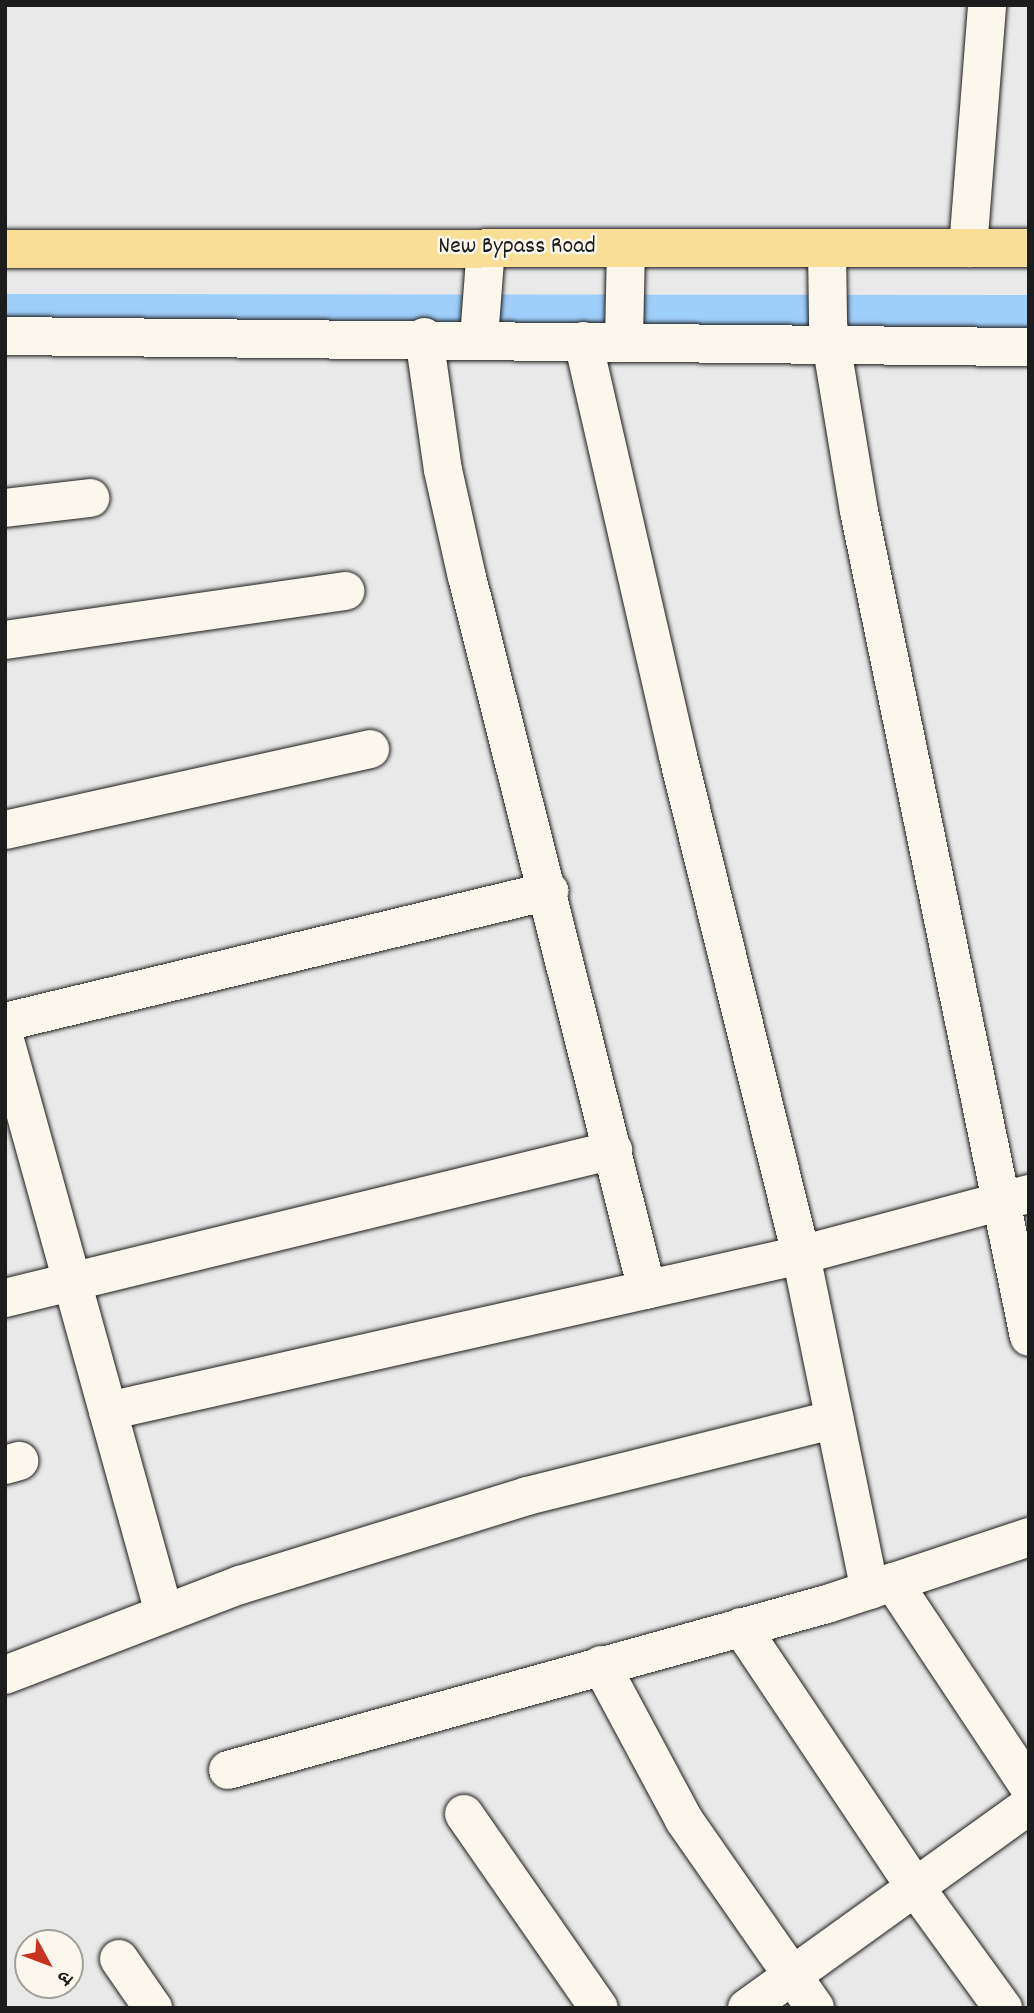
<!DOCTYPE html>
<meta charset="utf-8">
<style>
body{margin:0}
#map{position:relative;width:1034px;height:2013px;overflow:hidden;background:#eae9ea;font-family:Dekko,"Playpen Sans Deva",sans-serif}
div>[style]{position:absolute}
.canal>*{height:37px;margin:-18.5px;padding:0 18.5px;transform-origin:18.5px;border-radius:18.5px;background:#9ecefa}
.roads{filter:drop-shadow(0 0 2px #1c1c1c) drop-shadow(0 0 2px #1c1c1c)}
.minor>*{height:38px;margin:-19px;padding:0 19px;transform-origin:19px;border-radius:19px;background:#fbf7ec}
.major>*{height:38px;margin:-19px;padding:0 19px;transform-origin:19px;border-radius:19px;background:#f9df96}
span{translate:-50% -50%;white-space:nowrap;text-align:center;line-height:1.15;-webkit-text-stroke:5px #fbf7ec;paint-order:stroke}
.street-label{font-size:24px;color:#1c1c1c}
.frame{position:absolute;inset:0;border:7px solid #1c1c1c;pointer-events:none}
.north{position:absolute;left:14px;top:1929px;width:70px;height:70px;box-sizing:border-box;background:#fbf7ec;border:2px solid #a29f99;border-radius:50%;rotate:131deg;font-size:19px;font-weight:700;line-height:28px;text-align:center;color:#1c1c1c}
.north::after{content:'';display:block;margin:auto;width:24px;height:32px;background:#c8321e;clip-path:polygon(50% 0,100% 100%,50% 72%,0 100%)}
</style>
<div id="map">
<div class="canal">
<div style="left:5px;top:312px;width:1024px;rotate:0.06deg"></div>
</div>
<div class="roads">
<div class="minor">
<div style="left:827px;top:248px;width:76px;rotate:89.2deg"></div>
<div style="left:828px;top:324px;width:190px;rotate:80.6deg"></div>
<div style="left:859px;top:511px;width:843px;rotate:78.37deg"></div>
<div style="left:968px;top:248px;width:244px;rotate:-85.5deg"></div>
<div style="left:5px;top:336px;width:1024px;rotate:0.62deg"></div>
<div style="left:424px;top:337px;width:134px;rotate:81.9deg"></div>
<div style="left:443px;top:470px;width:110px;rotate:77.4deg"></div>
<div style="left:467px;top:577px;width:735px;rotate:75.83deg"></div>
<div style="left:479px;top:338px;width:90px;rotate:-85.6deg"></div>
<div style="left:583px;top:341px;width:426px;rotate:77.1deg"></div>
<div style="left:678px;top:756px;width:514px;rotate:76.15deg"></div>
<div style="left:801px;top:1255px;width:342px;rotate:78.4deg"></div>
<div style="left:624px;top:341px;width:92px;rotate:-88.8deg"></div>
<div style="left:5px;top:508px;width:86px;rotate:-6.7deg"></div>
<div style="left:5px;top:640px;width:344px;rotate:-8.2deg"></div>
<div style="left:5px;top:830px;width:374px;rotate:-12.5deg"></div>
<div style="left:5px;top:1022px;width:560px;rotate:-13.54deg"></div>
<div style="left:5px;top:1040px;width:595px;rotate:74.49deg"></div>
<div style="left:5px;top:1298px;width:626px;rotate:-13.68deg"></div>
<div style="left:108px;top:1411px;width:710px;rotate:-12.69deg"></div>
<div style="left:801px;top:1255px;width:236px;rotate:-15deg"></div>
<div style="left:5px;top:1465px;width:15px;rotate:-16deg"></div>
<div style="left:893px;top:1582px;width:246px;rotate:56.4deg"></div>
<div style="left:741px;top:1627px;width:313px;rotate:56.2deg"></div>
<div style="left:915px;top:1887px;width:150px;rotate:54deg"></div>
<div style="left:601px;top:1665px;width:176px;rotate:61.8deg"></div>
<div style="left:684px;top:1820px;width:229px;rotate:55.1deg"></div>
<div style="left:5px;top:1675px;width:252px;rotate:-21deg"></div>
<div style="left:240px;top:1585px;width:300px;rotate:-17.2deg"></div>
<div style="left:527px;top:1496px;width:317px;rotate:-14deg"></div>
<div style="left:228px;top:1770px;width:622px;rotate:-15.49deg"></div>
<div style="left:827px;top:1604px;width:213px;rotate:-18.3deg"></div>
<div style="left:464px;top:1814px;width:236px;rotate:55.2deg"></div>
<div style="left:119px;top:1959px;width:60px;rotate:55.2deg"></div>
<div style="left:747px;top:2008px;width:347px;rotate:-35.7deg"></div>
</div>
<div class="major">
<div style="left:5px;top:249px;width:1024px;rotate:-0.06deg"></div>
</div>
</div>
<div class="street-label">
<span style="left:517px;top:248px">New Bypass Road</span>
</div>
<div class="frame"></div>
<div class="north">उ</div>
</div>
